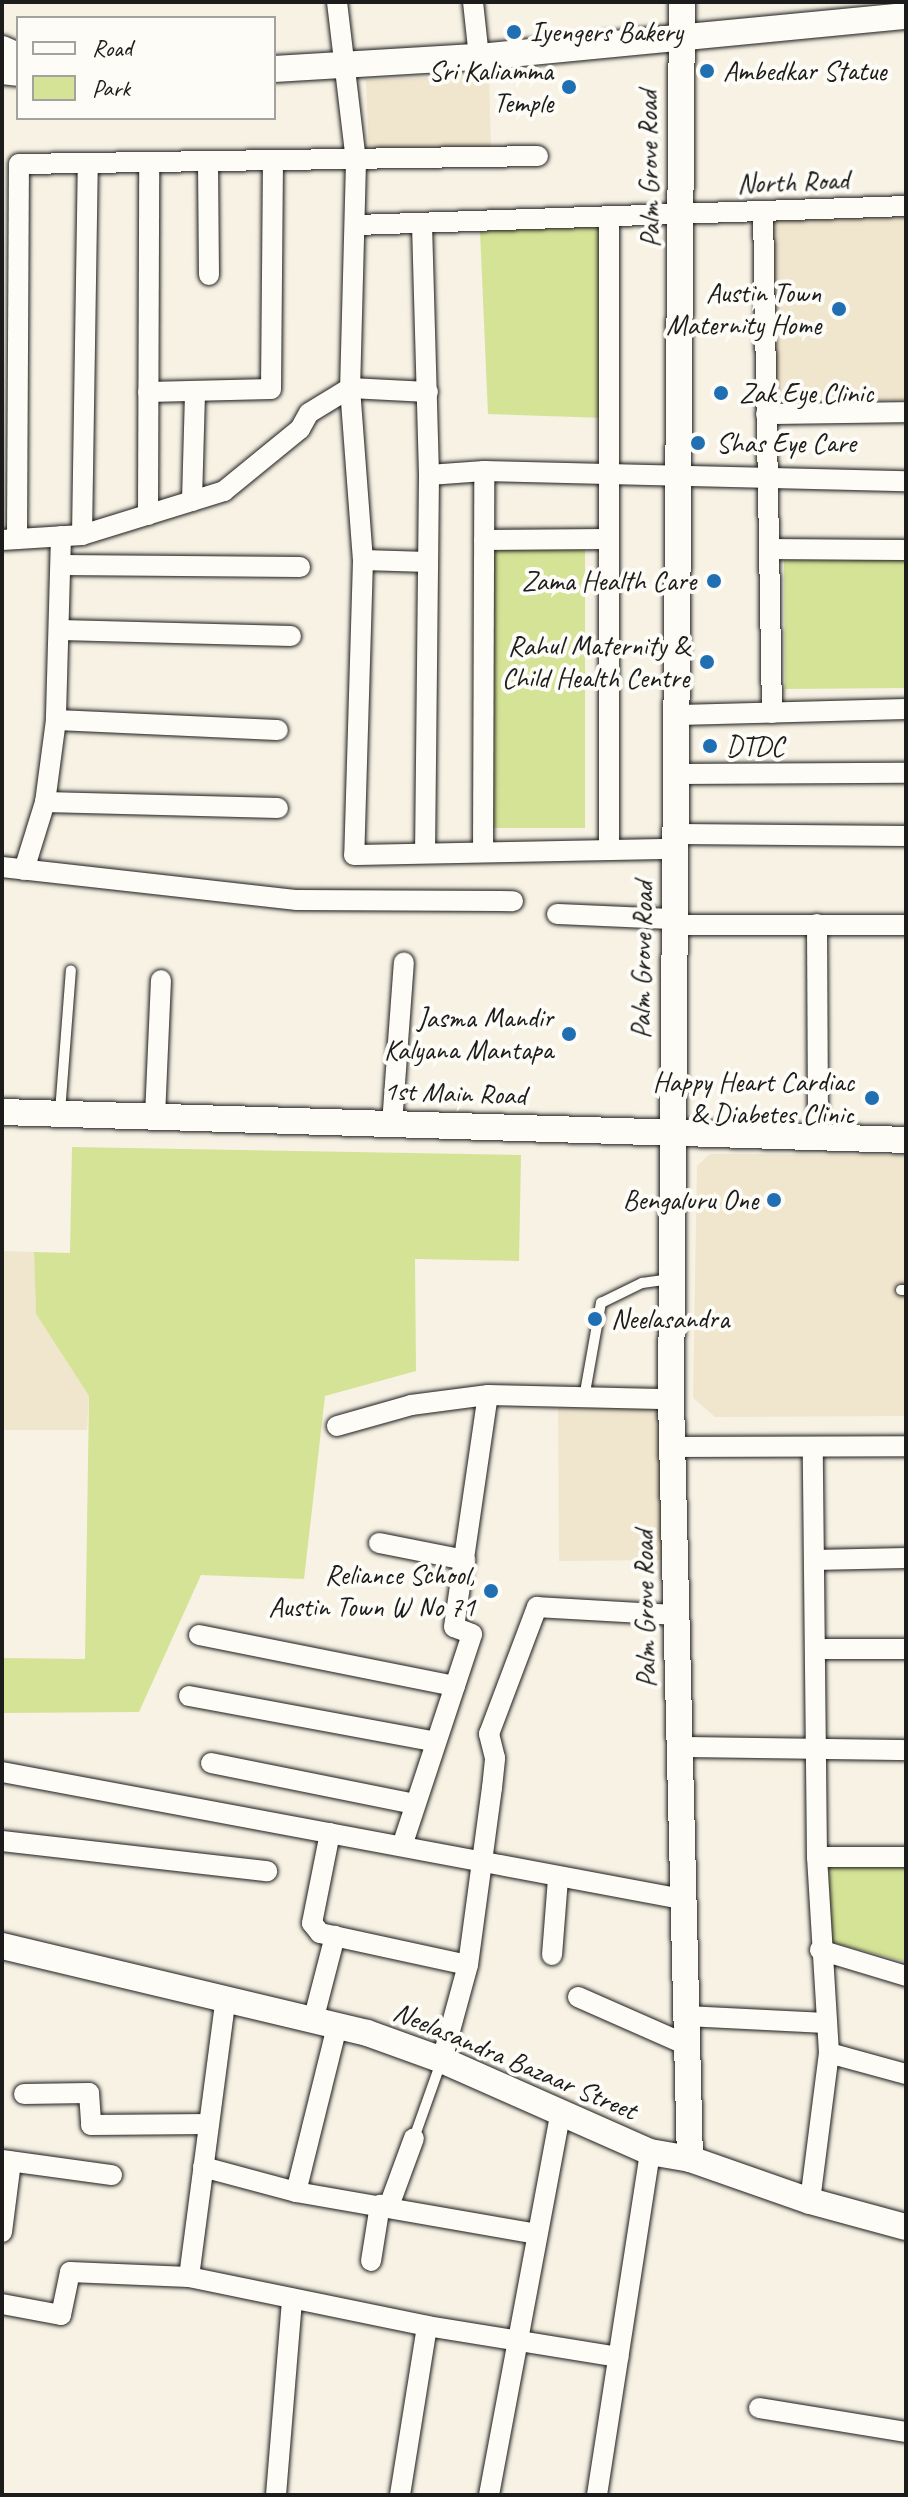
<!DOCTYPE html>
<style>
body{margin:0}
#map{position:relative;width:908px;height:2497px;overflow:hidden;background:#f7f2e4;font-family:Caveat,sans-serif}
div>[style]{position:absolute}
.built>*{inset:0;background:#f0e5cd}
.green>*{inset:0;background:#d5e397}
.roads{filter:drop-shadow(0 0 2px #1c1c1c) drop-shadow(0 0 2px #1c1c1c)}
.service>*{height:10px;margin:-5px;padding:0 5px;transform-origin:5px;border-radius:5px;background:#fdfcf7}
.minor>*{height:20px;margin:-10px;padding:0 10px;transform-origin:10px;border-radius:10px;background:#fdfcf7}
.tertiary>*{height:26px;margin:-13px;padding:0 13px;transform-origin:13px;border-radius:13px;background:#fdfcf7}
.dots>*{width:22px;height:22px;translate:-50% -50%;box-sizing:border-box;border:4px solid #fdfcf7;border-radius:50%}
span{translate:-50% -50%;white-space:nowrap;text-align:center;line-height:1.15;-webkit-text-stroke:8px #fdfcf7;paint-order:stroke}
.poi-label{font-size:28px;color:#1c1c1c}
.left{translate:0 -50%;text-align:left}
.right{translate:-100% -50%;text-align:right}
.street-label{font-size:28px;color:#1c1c1c}
.frame{position:absolute;inset:0;border:4px solid #1c1c1c;pointer-events:none}
.legend{position:absolute;left:16px;top:16px;width:260px;height:104px;box-sizing:border-box;background:#fdfcf7;border:2px solid #a3a29f;margin:0;padding:10px 14px;list-style:none;font-size:24px;color:#1c1c1c}
.legend li{display:flex;align-items:center;gap:16px;height:40px}
.legend b{width:40px;border:2px solid #a3a29f}
</style>
<div id="map">
<div class="built">
<div style="clip-path:polygon(489px 76px,491px 147px,369px 151px,366px 80px)"></div>
<div style="clip-path:polygon(906px 215px,906px 400px,774px 404px,769px 219px)"></div>
<div style="clip-path:polygon(710px 1154px,906px 1155px,906px 1416px,715px 1417px,693px 1398px,697px 1166px)"></div>
<div style="clip-path:polygon(2px 1251px,34px 1252px,36px 1314px,89px 1396px,87px 1430px,2px 1430px)"></div>
<div style="clip-path:polygon(665px 1407px,666px 1560px,559px 1561px,558px 1408px)"></div>
</div>
<div class="green">
<div style="clip-path:polygon(600px 226px,605px 418px,488px 414px,480px 231px)"></div>
<div style="clip-path:polygon(490px 548px,585px 548px,585px 828px,490px 828px)"></div>
<div style="clip-path:polygon(906px 559px,906px 688px,785px 689px,784px 560px)"></div>
<div style="clip-path:polygon(72px 1147px,521px 1155px,519px 1261px,415px 1259px,416px 1371px,325px 1396px,304px 1579px,201px 1575px,139px 1712px,2px 1713px,2px 1658px,85px 1659px,89px 1396px,36px 1314px,34px 1252px,70px 1253px)"></div>
<div style="clip-path:polygon(829px 1865px,906px 1865px,906px 1962px,831px 1942px)"></div>
</div>
<div class="roads">
<div class="service">
<div style="left:60px;top:1112px;width:142px;rotate:-85.6deg"></div>
<div style="left:901px;top:1290px;width:5px"></div>
<div style="left:584px;top:1398px;width:97px;rotate:-79.9deg"></div>
<div style="left:601px;top:1303px;width:46px;rotate:-26deg"></div>
<div style="left:642px;top:1283px;width:29px;rotate:-8deg"></div>
<div style="left:414px;top:2138px;width:81px;rotate:-70.4deg"></div>
</div>
<div class="minor">
<div style="left:337px;top:2px;width:161px;rotate:83.2deg"></div>
<div style="left:356px;top:162px;width:226px;rotate:91.5deg"></div>
<div style="left:350px;top:388px;width:172px;rotate:85.7deg"></div>
<div style="left:363px;top:560px;width:295px;rotate:91.7deg"></div>
<div style="left:354px;top:855px;width:324px;rotate:-1.1deg"></div>
<div style="left:473px;top:2px;width:55px;rotate:83.8deg"></div>
<div style="left:208px;top:162px;width:113px;rotate:89.5deg"></div>
<div style="left:763px;top:211px;width:502px;rotate:88.97deg"></div>
<div style="left:422px;top:224px;width:251px;rotate:88.4deg"></div>
<div style="left:429px;top:475px;width:378px;rotate:90.6deg"></div>
<div style="left:357px;top:225px;width:549px;rotate:-1.98deg"></div>
<div style="left:148px;top:392px;width:123px;rotate:-1.4deg"></div>
<div style="left:271px;top:389px;width:227px;rotate:-89.5deg"></div>
<div style="left:766px;top:414px;width:140px;rotate:-0.8deg"></div>
<div style="left:429px;top:475px;width:55px;rotate:-4.2deg"></div>
<div style="left:484px;top:471px;width:422px;rotate:1.4deg"></div>
<div style="left:192px;top:501px;width:110px;rotate:-88.4deg"></div>
<div style="left:148px;top:515px;width:353px;rotate:-89.8deg"></div>
<div style="left:82px;top:535px;width:372px;rotate:-89.1deg"></div>
<div style="left:61px;top:536px;width:184px;rotate:91.6deg"></div>
<div style="left:56px;top:720px;width:83px;rotate:97.6deg"></div>
<div style="left:45px;top:802px;width:233px;rotate:1.5deg"></div>
<div style="left:17px;top:539px;width:375px;rotate:-89.7deg"></div>
<div style="left:19px;top:164px;width:519px;rotate:-0.88deg"></div>
<div style="left:2px;top:540px;width:80px;rotate:-3.6deg"></div>
<div style="left:82px;top:535px;width:149px;rotate:-17.2deg"></div>
<div style="left:224px;top:491px;width:98px;rotate:-39.2deg"></div>
<div style="left:300px;top:429px;width:18px;rotate:-61deg"></div>
<div style="left:309px;top:413px;width:48px;rotate:-31.4deg"></div>
<div style="left:350px;top:388px;width:78px;rotate:2.9deg"></div>
<div style="left:484px;top:540px;width:122px;rotate:-0.5deg"></div>
<div style="left:769px;top:549px;width:137px;rotate:0.4deg"></div>
<div style="left:363px;top:560px;width:65px;rotate:1.8deg"></div>
<div style="left:61px;top:565px;width:239px;rotate:0.5deg"></div>
<div style="left:61px;top:630px;width:230px;rotate:1.5deg"></div>
<div style="left:679px;top:715px;width:227px;rotate:-1.5deg"></div>
<div style="left:56px;top:720px;width:222px;rotate:2.6deg"></div>
<div style="left:679px;top:774px;width:227px;rotate:-0.3deg"></div>
<div style="left:679px;top:834px;width:227px;rotate:0.5deg"></div>
<div style="left:609px;top:850px;width:633px;rotate:-90deg"></div>
<div style="left:483px;top:852px;width:381px;rotate:-89.8deg"></div>
<div style="left:2px;top:867px;width:297px;rotate:6.4deg"></div>
<div style="left:297px;top:900px;width:216px;rotate:0.3deg"></div>
<div style="left:24px;top:870px;width:71px;rotate:-72.8deg"></div>
<div style="left:557px;top:914px;width:115px;rotate:2.5deg"></div>
<div style="left:817px;top:924px;width:215px;rotate:89.7deg"></div>
<div style="left:672px;top:925px;width:234px"></div>
<div style="left:155px;top:1117px;width:137px;rotate:-87.5deg"></div>
<div style="left:392px;top:1124px;width:162px;rotate:-85.8deg"></div>
<div style="left:337px;top:1426px;width:77px;rotate:-15.8deg"></div>
<div style="left:411px;top:1405px;width:78px;rotate:-7.4deg"></div>
<div style="left:488px;top:1395px;width:183px;rotate:1.3deg"></div>
<div style="left:675px;top:1447px;width:231px;rotate:-0.2deg"></div>
<div style="left:379px;top:1543px;width:88px;rotate:11.2deg"></div>
<div style="left:814px;top:1560px;width:92px;rotate:-1.2deg"></div>
<div style="left:199px;top:1635px;width:261px;rotate:11.3deg"></div>
<div style="left:815px;top:1649px;width:91px"></div>
<div style="left:189px;top:1696px;width:251px;rotate:10.5deg"></div>
<div style="left:679px;top:1747px;width:227px;rotate:0.8deg"></div>
<div style="left:211px;top:1763px;width:207px;rotate:11.4deg"></div>
<div style="left:2px;top:1772px;width:692px;rotate:10.58deg"></div>
<div style="left:330px;top:1833px;width:92px;rotate:101.3deg"></div>
<div style="left:312px;top:1923px;width:13px;rotate:51deg"></div>
<div style="left:320px;top:1933px;width:151px;rotate:12.2deg"></div>
<div style="left:2px;top:1841px;width:267px;rotate:6.5deg"></div>
<div style="left:402px;top:1846px;width:223px;rotate:-71.7deg"></div>
<div style="left:472px;top:1634px;width:19px;rotate:-159deg"></div>
<div style="left:454px;top:1627px;width:234px;rotate:-81.7deg"></div>
<div style="left:817px;top:1857px;width:89px"></div>
<div style="left:820px;top:1950px;width:90px;rotate:16.8deg"></div>
<div style="left:552px;top:1955px;width:76px;rotate:-85.5deg"></div>
<div style="left:578px;top:1997px;width:119px;rotate:23.8deg"></div>
<div style="left:686px;top:2016px;width:140px;rotate:2.9deg"></div>
<div style="left:313px;top:2021px;width:88px;rotate:-75.5deg"></div>
<div style="left:829px;top:2053px;width:80px;rotate:15.3deg"></div>
<div style="left:442px;top:2060px;width:98px;rotate:-74.7deg"></div>
<div style="left:468px;top:1965px;width:179px;rotate:-82.3deg"></div>
<div style="left:492px;top:1788px;width:30px;rotate:-84deg"></div>
<div style="left:495px;top:1758px;width:25px;rotate:-104deg"></div>
<div style="left:489px;top:1734px;width:136px;rotate:-69.3deg"></div>
<div style="left:537px;top:1607px;width:140px;rotate:3.3deg"></div>
<div style="left:24px;top:2094px;width:65px;rotate:-0.9deg"></div>
<div style="left:89px;top:2093px;width:32px;rotate:86deg"></div>
<div style="left:91px;top:2125px;width:118px;rotate:-0.5deg"></div>
<div style="left:2px;top:2160px;width:111px;rotate:7.8deg"></div>
<div style="left:203px;top:2167px;width:96px;rotate:15deg"></div>
<div style="left:296px;top:2192px;width:244px;rotate:9.9deg"></div>
<div style="left:296px;top:2192px;width:171px;rotate:-76.1deg"></div>
<div style="left:810px;top:2201px;width:149px;rotate:-82.7deg"></div>
<div style="left:829px;top:2053px;width:196px;rotate:-93.5deg"></div>
<div style="left:817px;top:1857px;width:410px;rotate:-90.6deg"></div>
<div style="left:389px;top:2206px;width:72px;rotate:-69.8deg"></div>
<div style="left:2px;top:2232px;width:71px;rotate:-82.7deg"></div>
<div style="left:371px;top:2261px;width:57px;rotate:-80.9deg"></div>
<div style="left:189px;top:2277px;width:277px;rotate:-82.5deg"></div>
<div style="left:2px;top:2304px;width:60px;rotate:10.6deg"></div>
<div style="left:61px;top:2315px;width:44px;rotate:-78.2deg"></div>
<div style="left:70px;top:2272px;width:119px;rotate:2.4deg"></div>
<div style="left:189px;top:2277px;width:243px;rotate:11.6deg"></div>
<div style="left:427px;top:2326px;width:194px;rotate:9.2deg"></div>
<div style="left:759px;top:2408px;width:149px;rotate:9.3deg"></div>
<div style="left:276px;top:2495px;width:197px;rotate:-85.3deg"></div>
<div style="left:400px;top:2495px;width:171px;rotate:-80.9deg"></div>
<div style="left:489px;top:2495px;width:388px;rotate:-79.4deg"></div>
<div style="left:597px;top:2495px;width:347px;rotate:-81.2deg"></div>
</div>
<div class="tertiary">
<div style="left:682px;top:2px;width:1397px;rotate:90.45deg"></div>
<div style="left:671px;top:1399px;width:760px;rotate:88.57deg"></div>
<div style="left:2px;top:49px;width:17px;rotate:24deg"></div>
<div style="left:274px;top:69px;width:205px;rotate:-3.4deg"></div>
<div style="left:479px;top:57px;width:429px;rotate:-5.5deg"></div>
<div style="left:2px;top:71px;width:16px;rotate:7deg"></div>
<div style="left:2px;top:1112px;width:904px;rotate:1.77deg"></div>
<div style="left:2px;top:1946px;width:375px;rotate:13.4deg"></div>
<div style="left:367px;top:2033px;width:80px;rotate:19.8deg"></div>
<div style="left:442px;top:2060px;width:227px;rotate:23.9deg"></div>
<div style="left:650px;top:2152px;width:41px;rotate:9.9deg"></div>
<div style="left:690px;top:2159px;width:127px;rotate:19.3deg"></div>
<div style="left:810px;top:2201px;width:99px;rotate:15.2deg"></div>
</div>
</div>
<div class="dots">
<div style="left:514px;top:32px;background:#1f6fb2"></div>
<div style="left:707px;top:71px;background:#1f6fb2"></div>
<div style="left:569px;top:87px;background:#1f6fb2"></div>
<div style="left:839px;top:309px;background:#1f6fb2"></div>
<div style="left:721px;top:393px;background:#1f6fb2"></div>
<div style="left:698px;top:443px;background:#1f6fb2"></div>
<div style="left:714px;top:581px;background:#1f6fb2"></div>
<div style="left:707px;top:662px;background:#1f6fb2"></div>
<div style="left:710px;top:746px;background:#1f6fb2"></div>
<div style="left:569px;top:1034px;background:#1f6fb2"></div>
<div style="left:872px;top:1098px;background:#1f6fb2"></div>
<div style="left:774px;top:1200px;background:#1f6fb2"></div>
<div style="left:595px;top:1319px;background:#1f6fb2"></div>
<div style="left:491px;top:1591px;background:#1f6fb2"></div>
</div>
<div class="poi-label">
<span class="left" style="left:530px;top:32px">Iyengers Bakery</span>
<span class="right" style="left:553px;top:87px">Sri Kaliamma<br>Temple</span>
<span class="left" style="left:723px;top:71px">Ambedkar Statue</span>
<span class="right" style="left:821px;top:309px">Austin Town<br>Maternity Home</span>
<span class="left" style="left:739px;top:393px">Zak Eye Clinic</span>
<span class="left" style="left:716px;top:443px">Shas Eye Care</span>
<span class="right" style="left:696px;top:581px">Zama Health Care</span>
<span class="right" style="left:689px;top:662px">Rahul Maternity &amp;<br>Child Health Centre</span>
<span class="left" style="left:726px;top:746px">DTDC</span>
<span class="right" style="left:553px;top:1034px">Jasma Mandir<br>Kalyana Mantapa</span>
<span class="right" style="left:854px;top:1098px">Happy Heart Cardiac<br>&amp; Diabetes Clinic</span>
<span class="right" style="left:758px;top:1200px">Bengaluru One</span>
<span class="left" style="left:611px;top:1319px">Neelasandra</span>
<span class="right" style="left:475px;top:1591px">Reliance School,<br>Austin Town W No 71</span>
</div>
<div class="street-label">
<span style="left:649px;top:169px;rotate:-91deg">Palm Grove Road</span>
<span style="left:793px;top:182px;rotate:-2deg">North Road</span>
<span style="left:642px;top:960px;rotate:-89deg">Palm Grove Road</span>
<span style="left:455px;top:1093px;rotate:2deg">1st Main Road</span>
<span style="left:645px;top:1609px;rotate:-91deg">Palm Grove Road</span>
<span style="left:515px;top:2061px;rotate:23deg">Neelasandra Bazaar Street</span>
</div>
<div class="frame"></div>
<ul class="legend">
<li><b style="height:10px;background:#fdfcf7"></b>Road</li>
<li><b style="height:22px;background:#d5e397"></b>Park</li>
</ul>
</div>
